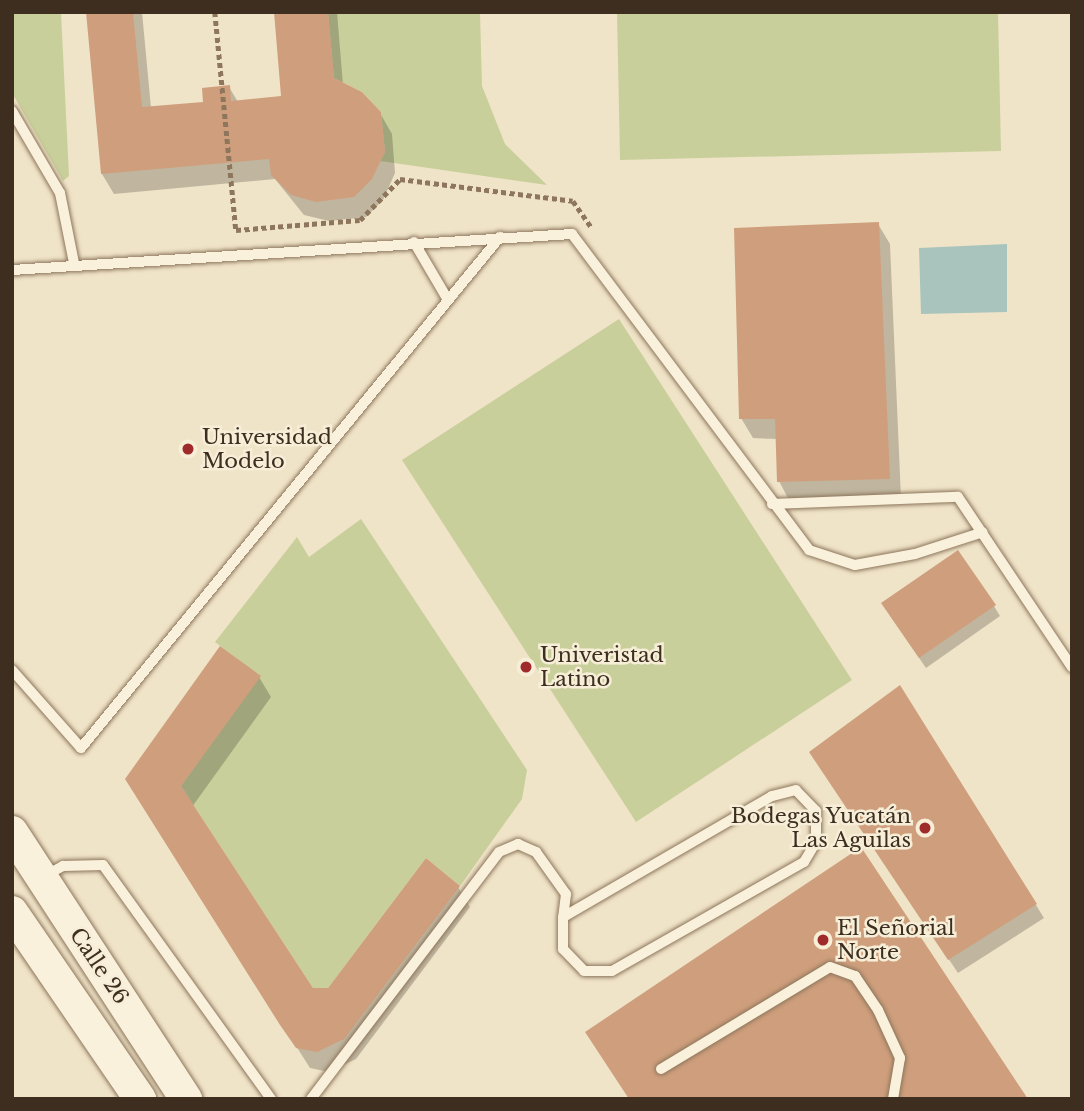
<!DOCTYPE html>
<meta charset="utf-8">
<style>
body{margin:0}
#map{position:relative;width:1084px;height:1111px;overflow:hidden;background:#f0e4c8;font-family:"Libre Baskerville",serif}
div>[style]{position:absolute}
.green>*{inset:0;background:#c9cf9b}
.water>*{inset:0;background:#a9c4bc}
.shadow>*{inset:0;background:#0003}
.building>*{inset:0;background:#cf9f7d}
.path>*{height:4.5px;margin-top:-2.25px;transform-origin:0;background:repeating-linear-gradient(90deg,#8d765c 0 5px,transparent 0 8.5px)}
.roads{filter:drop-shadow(0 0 2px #8d765c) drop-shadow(0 0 2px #8d765c)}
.service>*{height:10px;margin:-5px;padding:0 5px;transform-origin:5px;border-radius:5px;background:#faf1dc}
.secondary>*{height:32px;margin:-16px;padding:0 16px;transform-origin:16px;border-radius:16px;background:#faf1dc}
.dots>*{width:19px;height:19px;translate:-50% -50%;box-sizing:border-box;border:4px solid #f7eed8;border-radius:50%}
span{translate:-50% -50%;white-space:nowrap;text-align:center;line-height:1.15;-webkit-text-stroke:5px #f7eed8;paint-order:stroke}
.poi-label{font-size:21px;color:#3d2e20}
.left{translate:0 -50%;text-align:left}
.right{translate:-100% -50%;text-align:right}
.street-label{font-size:21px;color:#3d2e20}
.frame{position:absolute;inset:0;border:14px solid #3d2e20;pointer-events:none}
</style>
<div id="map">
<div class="green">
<div style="clip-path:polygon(12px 12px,61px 12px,69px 176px,63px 181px,12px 93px)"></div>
<div style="clip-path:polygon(328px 12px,480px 12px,482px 86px,505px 144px,547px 185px,380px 161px,385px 152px,381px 112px,362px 92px,334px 78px)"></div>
<div style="clip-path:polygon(617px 12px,998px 12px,1001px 151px,620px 160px)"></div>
<div style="clip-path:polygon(619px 319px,852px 680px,636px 822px,402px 460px)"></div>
<div style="clip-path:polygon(361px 519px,527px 770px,522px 799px,460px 886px,426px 858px,328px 988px,313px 988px,181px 786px,260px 676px,215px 642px,297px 537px,309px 557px)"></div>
</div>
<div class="water">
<div style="clip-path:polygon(1007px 244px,1007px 312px,921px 314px,919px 248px)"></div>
</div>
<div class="shadow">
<div style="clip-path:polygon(88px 12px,142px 12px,151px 108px,205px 103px,229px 87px,238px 102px,283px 98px,276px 12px,337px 12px,343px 85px,380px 113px,392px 134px,395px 173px,383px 200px,366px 217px,329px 221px,304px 215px,275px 179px,114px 194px,102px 174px)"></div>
<div style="clip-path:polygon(878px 224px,890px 244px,901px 498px,790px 502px,779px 481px,777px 439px,753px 438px,741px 418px)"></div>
<div style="clip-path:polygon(994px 606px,1000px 616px,926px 668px,889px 614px)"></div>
<div style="clip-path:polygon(259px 677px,271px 697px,192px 807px,312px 990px,329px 990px,458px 887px,470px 907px,356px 1059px,329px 1072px,310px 1068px,139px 799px)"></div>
<div style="clip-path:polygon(819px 766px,1036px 905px,1044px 918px,958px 973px)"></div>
</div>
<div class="building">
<div style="clip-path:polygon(86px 12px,133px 12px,142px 107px,203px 102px,202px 88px,230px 85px,231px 101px,281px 96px,274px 12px,328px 12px,334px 78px,362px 92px,381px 112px,385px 152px,372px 179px,354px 197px,316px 202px,291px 195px,271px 175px,269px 159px,101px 174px)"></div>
<div style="clip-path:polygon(879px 222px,890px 479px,777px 482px,775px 419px,739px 419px,734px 228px)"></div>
<div style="clip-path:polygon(958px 550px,996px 605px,919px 658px,881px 603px)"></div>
<div style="clip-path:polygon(220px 646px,261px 676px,181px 786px,313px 988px,328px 988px,426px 858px,460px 886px,344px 1039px,317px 1052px,296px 1048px,280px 1025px,125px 779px)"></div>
<div style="clip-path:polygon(900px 685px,1037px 904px,948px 960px,809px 752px)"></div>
<div style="clip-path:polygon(861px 847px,1028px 1099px,629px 1099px,585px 1032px)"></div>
</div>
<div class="path">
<div style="left:215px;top:12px;width:219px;rotate:84.5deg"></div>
<div style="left:236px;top:230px;width:124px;rotate:-4.6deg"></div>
<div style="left:360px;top:220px;width:57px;rotate:-45.7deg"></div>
<div style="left:400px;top:179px;width:174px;rotate:7.2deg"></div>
<div style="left:573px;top:201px;width:33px;rotate:55deg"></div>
</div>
<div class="roads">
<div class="service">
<div style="left:12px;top:111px;width:95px;rotate:59.7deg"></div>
<div style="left:60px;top:193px;width:71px;rotate:78.7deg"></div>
<div style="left:414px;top:242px;width:67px;rotate:59.6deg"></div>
<div style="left:12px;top:270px;width:561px;rotate:-3.68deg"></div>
<div style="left:572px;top:234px;width:395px;rotate:53.1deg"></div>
<div style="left:809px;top:550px;width:48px;rotate:18.1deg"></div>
<div style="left:855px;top:565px;width:61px;rotate:-10.4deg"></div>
<div style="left:915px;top:554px;width:71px;rotate:-17.9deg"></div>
<div style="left:772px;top:504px;width:186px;rotate:-2.2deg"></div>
<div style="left:958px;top:497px;width:205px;rotate:56.2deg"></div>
<div style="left:12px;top:670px;width:104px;rotate:48.5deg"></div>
<div style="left:81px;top:748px;width:661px;rotate:-50.65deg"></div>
<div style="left:43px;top:877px;width:23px;rotate:-29deg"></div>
<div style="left:63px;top:866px;width:40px;rotate:-1.4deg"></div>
<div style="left:103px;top:865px;width:288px;rotate:54.3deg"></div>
<div style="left:661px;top:1069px;width:197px;rotate:-31.1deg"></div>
<div style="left:830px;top:967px;width:27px;rotate:20deg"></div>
<div style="left:855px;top:976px;width:41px;rotate:55.9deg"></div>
<div style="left:878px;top:1010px;width:53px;rotate:65.4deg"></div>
<div style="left:900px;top:1058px;width:42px;rotate:99.7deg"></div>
<div style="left:311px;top:1099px;width:310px;rotate:-52.7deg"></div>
<div style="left:499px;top:852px;width:21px;rotate:-23deg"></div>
<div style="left:518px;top:844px;width:20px;rotate:24deg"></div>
<div style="left:536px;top:852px;width:52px;rotate:54.5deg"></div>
<div style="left:566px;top:894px;width:23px;rotate:97deg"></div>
<div style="left:563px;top:917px;width:32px;rotate:90deg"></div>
<div style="left:563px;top:949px;width:30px;rotate:46deg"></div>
<div style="left:584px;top:971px;width:28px"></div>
<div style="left:612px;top:971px;width:221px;rotate:-29.6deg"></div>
<div style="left:804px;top:862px;width:23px;rotate:-59deg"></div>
<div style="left:816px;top:842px;width:31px;rotate:-90deg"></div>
<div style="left:816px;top:811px;width:29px;rotate:-134deg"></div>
<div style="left:796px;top:790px;width:25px;rotate:166deg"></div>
<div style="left:772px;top:796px;width:241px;rotate:149.9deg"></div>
</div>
<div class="secondary">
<div style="left:12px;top:832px;width:319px;rotate:56.9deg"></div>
<div style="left:12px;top:912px;width:227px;rotate:55.6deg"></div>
</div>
</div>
<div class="dots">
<div style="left:188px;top:449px;background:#9e2a2b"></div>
<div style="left:526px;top:667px;background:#9e2a2b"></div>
<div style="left:925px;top:828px;background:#9e2a2b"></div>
<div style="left:823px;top:940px;background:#9e2a2b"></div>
</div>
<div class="poi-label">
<span class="left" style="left:202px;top:449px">Universidad<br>Modelo</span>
<span class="left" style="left:540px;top:667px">Univeristad<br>Latino</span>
<span class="right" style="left:911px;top:828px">Bodegas Yucatán<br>Las Aguilas</span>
<span class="left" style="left:837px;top:940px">El Señorial<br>Norte</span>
</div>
<div class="street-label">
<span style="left:99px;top:966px;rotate:56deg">Calle 26</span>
</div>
<div class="frame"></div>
</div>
